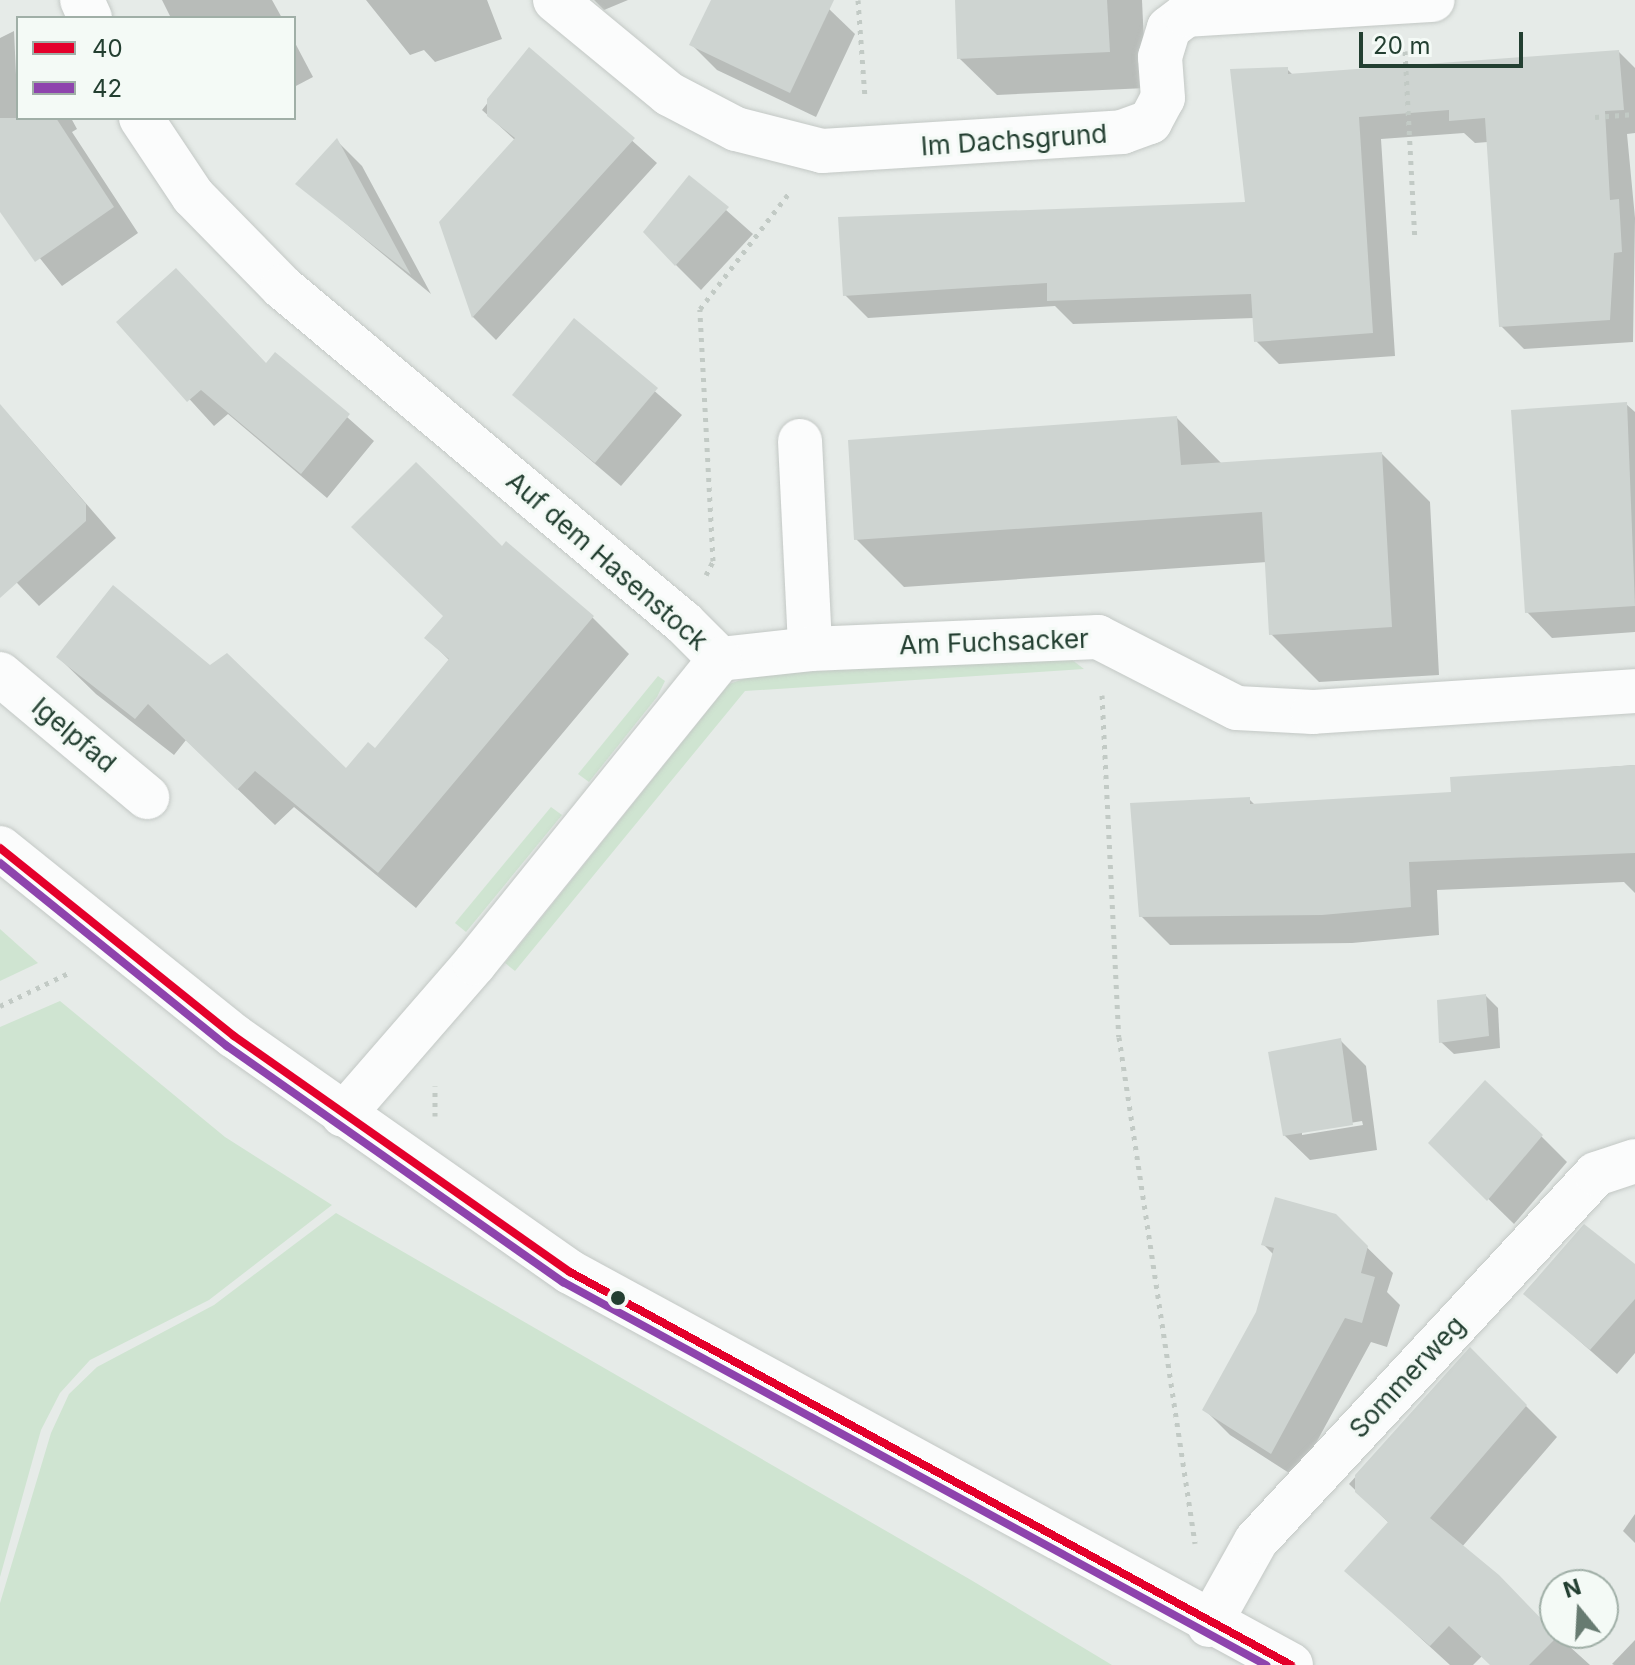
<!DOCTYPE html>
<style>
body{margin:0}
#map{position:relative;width:1635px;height:1665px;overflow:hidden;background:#e6ebe8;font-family:Inter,sans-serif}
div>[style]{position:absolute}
.green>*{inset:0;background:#cfe4d1}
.shadow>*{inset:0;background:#0003}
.building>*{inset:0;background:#ced4d1}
.path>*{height:5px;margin-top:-2.5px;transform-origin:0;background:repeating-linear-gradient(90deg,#c2cac5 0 4px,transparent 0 10px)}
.roads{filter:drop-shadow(0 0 2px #c3c8c5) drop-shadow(0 0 2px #c3c8c5)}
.minor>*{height:44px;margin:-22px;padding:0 22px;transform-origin:22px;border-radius:22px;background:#fbfcfc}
.bus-1>*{height:8px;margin:-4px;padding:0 4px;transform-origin:4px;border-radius:4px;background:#e4002b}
.bus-2>*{height:8px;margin:-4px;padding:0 4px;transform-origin:4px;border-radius:4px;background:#8e44ad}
.dots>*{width:22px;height:22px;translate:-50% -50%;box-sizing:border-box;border:4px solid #f4faf6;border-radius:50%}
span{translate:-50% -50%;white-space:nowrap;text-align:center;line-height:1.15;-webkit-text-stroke:6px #f4faf6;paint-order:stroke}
.street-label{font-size:26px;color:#233f31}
.legend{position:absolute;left:16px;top:16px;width:280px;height:104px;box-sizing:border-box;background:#f4faf6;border:2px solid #a0afa7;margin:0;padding:10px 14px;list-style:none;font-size:24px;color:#233f31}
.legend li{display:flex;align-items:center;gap:16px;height:40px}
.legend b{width:40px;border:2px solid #a0afa7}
.north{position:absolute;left:1539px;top:1569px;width:80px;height:80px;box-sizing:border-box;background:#f4faf6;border:2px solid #a0afa7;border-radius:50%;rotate:342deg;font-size:22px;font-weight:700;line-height:32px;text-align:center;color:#233f31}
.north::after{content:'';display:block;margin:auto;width:28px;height:36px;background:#677b71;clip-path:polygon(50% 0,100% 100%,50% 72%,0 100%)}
.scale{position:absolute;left:1359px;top:32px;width:164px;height:36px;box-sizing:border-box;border:4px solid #233f31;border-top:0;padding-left:10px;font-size:24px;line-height:28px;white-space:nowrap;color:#233f31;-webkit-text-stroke:6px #f4faf6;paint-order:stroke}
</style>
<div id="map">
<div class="green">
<div style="clip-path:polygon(1067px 656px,1084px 669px,745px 691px,515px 971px,505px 963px,729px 684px,755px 675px)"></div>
<div style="clip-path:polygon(658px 676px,665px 681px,657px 697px,589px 782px,578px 774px)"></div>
<div style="clip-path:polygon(551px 807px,562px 815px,466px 932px,455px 923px)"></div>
<div style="clip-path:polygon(0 929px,38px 963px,0 981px)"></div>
<div style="clip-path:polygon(60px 1001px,225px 1137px,332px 1205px,209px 1300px,90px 1360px,60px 1393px,41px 1430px,0 1577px,0 1027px)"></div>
<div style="clip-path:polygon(336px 1213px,971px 1580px,1112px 1665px,0 1665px,0 1603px,51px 1433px,69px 1394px,97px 1367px,214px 1305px)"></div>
</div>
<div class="shadow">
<div style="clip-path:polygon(162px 0,272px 0,282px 18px,171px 18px)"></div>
<div style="clip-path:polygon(366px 0,487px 0,502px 39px,435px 62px,424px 50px,410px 55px)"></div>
<div style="clip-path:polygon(594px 0,628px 0,604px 10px)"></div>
<div style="clip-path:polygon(713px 0,811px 0,829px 9px,855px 34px,816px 117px,717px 70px,692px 45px)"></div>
<div style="clip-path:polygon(957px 0,1142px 0,1146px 88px,997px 95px,959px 58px)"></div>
<div style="clip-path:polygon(14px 31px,18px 118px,71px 118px,77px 129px,72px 132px,138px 233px,62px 286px,0 208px,0 38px)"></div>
<div style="clip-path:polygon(294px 41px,313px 77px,294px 87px)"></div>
<div style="clip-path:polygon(530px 49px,657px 163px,496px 340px,473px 317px,441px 223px,516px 141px,482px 110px)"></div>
<div style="clip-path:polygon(1619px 52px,1635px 68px,1635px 133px,1627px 134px,1635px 218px,1633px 342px,1524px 349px,1501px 326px,1488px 142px,1475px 143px,1464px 133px,1381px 139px,1395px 356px,1279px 364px,1256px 341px,1254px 318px,1073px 324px,1055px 306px,868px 318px,845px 295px,1247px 204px,1287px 69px,1294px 76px)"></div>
<div style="clip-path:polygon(337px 141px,362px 166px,431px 294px,298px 184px)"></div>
<div style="clip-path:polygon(690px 178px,753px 234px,701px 290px,676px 265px)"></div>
<div style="clip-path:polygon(574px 321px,682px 415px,621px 486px,514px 395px)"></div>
<div style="clip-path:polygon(119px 322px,266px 365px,276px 354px,374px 441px,327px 498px,228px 414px,214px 426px)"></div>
<div style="clip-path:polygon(1626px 404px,1635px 412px,1635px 632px,1552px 638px,1527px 612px)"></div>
<div style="clip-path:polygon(1177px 418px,1222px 464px,1382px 454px,1430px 502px,1439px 675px,1319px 682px,1271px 634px,1267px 562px,904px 587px,856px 539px)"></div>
<div style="clip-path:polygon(23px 431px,116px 538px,39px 606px,0 565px)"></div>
<div style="clip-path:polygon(502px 549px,592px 617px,629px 654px,416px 908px,294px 807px,275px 825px,186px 740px,174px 755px,96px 694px,58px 657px,209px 667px,346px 771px,376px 751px,450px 661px,427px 638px)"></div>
<div style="clip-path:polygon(1635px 765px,1635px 893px,1624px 882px,1437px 890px,1439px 935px,1352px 943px,1170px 945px,1141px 916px,1249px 799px,1256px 806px,1453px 794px,1452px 779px)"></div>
<div style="clip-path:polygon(1486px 996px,1498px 1008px,1500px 1048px,1454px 1054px,1441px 1042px)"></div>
<div style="clip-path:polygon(evenodd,1340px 1040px,1366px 1066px,1377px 1150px,1310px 1160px,1284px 1135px,1340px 1040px,1362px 1121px,1363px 1125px,1302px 1135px,1302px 1131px,1362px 1121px)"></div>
<div style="clip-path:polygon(1541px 1136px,1567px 1162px,1514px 1224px,1431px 1143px)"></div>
<div style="clip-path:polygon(1335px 1216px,1393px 1273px,1387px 1292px,1400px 1305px,1387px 1347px,1371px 1342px,1297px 1478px,1230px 1435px,1204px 1409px,1258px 1313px,1274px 1255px,1263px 1244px)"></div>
<div style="clip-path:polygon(1635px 1266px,1635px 1353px,1617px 1374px,1526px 1294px)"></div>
<div style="clip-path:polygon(1470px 1350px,1557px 1437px,1461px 1548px,1590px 1665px,1491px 1665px,1482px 1656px,1473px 1665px,1450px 1665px,1347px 1571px,1389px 1523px,1349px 1484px)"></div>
<div style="clip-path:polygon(1635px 1514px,1635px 1543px,1623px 1531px)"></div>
<div style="clip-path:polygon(1635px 1640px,1635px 1665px,1614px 1665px,1612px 1664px)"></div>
</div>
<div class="building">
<div style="clip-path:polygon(711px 0,834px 0,790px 93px,689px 45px)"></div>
<div style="clip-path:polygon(955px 0,1107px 0,1110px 52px,957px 59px)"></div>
<div style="clip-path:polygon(529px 47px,635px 138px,472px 318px,439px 222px,515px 138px,487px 116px,487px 99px)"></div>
<div style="clip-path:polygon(1619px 50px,1624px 110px,1605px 111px,1610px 200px,1619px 199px,1622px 252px,1614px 253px,1610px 320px,1499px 327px,1485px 118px,1449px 121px,1449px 110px,1359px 117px,1373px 333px,1254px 342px,1251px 294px,1047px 301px,1047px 283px,843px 296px,838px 217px,1245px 202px,1230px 69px,1288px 67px,1288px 74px)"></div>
<div style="clip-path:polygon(0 118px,56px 118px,114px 207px,35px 262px,0 212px)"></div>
<div style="clip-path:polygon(337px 138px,411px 275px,295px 184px)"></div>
<div style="clip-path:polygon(689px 175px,729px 207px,675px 266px,643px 232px)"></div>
<div style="clip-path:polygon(176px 268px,266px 363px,275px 352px,350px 414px,301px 474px,201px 390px,187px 402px,116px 322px)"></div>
<div style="clip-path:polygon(574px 318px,658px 388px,595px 463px,512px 395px)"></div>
<div style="clip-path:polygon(1627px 402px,1635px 606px,1525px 613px,1511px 410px)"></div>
<div style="clip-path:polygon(0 404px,86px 504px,86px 521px,0 598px)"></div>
<div style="clip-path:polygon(1177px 416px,1181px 465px,1382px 452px,1392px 627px,1269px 635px,1262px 512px,854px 540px,848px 440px)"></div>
<div style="clip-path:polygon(416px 462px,502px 546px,506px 541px,594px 616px,378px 873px,255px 771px,237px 790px,148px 704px,135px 719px,56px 657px,113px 585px,210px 665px,227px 653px,346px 768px,368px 742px,375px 748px,449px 659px,424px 638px,443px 616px,351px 527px)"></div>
<div style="clip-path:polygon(1635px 765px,1635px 853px,1409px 862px,1411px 907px,1322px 915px,1139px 917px,1130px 803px,1250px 797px,1250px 804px,1451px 792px,1450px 777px)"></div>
<div style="clip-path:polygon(1486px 994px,1489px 1036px,1439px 1043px,1437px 1000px)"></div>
<div style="clip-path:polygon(1341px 1038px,1353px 1125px,1283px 1136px,1268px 1052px)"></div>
<div style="clip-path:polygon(1485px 1080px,1543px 1135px,1487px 1201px,1428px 1143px)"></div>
<div style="clip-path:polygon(1275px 1197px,1336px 1214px,1368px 1246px,1361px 1273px,1375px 1277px,1362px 1323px,1345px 1318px,1271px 1454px,1202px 1410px,1256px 1312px,1274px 1248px,1261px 1245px)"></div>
<div style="clip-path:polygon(1584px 1224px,1635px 1264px,1635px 1299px,1590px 1350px,1523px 1294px)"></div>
<div style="clip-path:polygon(1470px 1347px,1527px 1405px,1430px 1518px,1499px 1575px,1555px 1633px,1561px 1633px,1529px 1665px,1490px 1665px,1449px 1626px,1430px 1646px,1344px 1571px,1388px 1522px,1355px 1492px,1355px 1475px)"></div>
</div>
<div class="path">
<div style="left:858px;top:0;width:97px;rotate:85.9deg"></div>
<div style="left:1405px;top:51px;width:189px;rotate:87deg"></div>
<div style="left:1595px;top:117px;width:40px;rotate:-4.3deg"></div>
<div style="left:706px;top:575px;width:16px;rotate:-63deg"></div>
<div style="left:713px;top:561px;width:252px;rotate:-93deg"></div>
<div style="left:700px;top:309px;width:146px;rotate:-52.5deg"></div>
<div style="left:1102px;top:695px;width:342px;rotate:87.2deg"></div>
<div style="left:1119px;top:1037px;width:512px;rotate:81.46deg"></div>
<div style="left:0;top:1006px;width:79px;rotate:-25.6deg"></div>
<div style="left:435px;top:1116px;width:30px;rotate:-90deg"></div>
</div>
<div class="roads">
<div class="minor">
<div style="left:82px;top:0;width:20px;rotate:66deg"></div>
<div style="left:555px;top:0;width:148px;rotate:39.5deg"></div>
<div style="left:669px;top:94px;width:76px;rotate:27.6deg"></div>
<div style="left:736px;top:129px;width:89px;rotate:14.3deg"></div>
<div style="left:822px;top:151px;width:301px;rotate:-3.6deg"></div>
<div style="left:1122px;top:132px;width:30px;rotate:-20deg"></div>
<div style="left:1150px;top:122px;width:27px;rotate:-62deg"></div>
<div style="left:1163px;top:98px;width:41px;rotate:-94.2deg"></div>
<div style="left:1160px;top:57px;width:30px;rotate:-73deg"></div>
<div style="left:1169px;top:28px;width:21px;rotate:-37deg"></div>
<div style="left:1186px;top:15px;width:247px;rotate:-3.5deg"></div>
<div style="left:141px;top:118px;width:94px;rotate:56.3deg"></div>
<div style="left:193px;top:196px;width:127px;rotate:45.6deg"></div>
<div style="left:282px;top:287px;width:524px;rotate:39.89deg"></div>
<div style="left:684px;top:623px;width:51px;rotate:45deg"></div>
<div style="left:800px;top:441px;width:208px;rotate:87.2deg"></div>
<div style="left:720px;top:659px;width:91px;rotate:-6.3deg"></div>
<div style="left:810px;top:649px;width:288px;rotate:-2.4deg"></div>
<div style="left:1098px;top:637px;width:156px;rotate:27.1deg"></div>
<div style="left:1237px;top:708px;width:76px;rotate:3deg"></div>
<div style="left:1313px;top:712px;width:323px;rotate:-3.7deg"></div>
<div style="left:0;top:674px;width:192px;rotate:39.9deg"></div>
<div style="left:0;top:848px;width:300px;rotate:38.8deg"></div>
<div style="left:234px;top:1036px;width:411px;rotate:35.1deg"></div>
<div style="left:570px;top:1272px;width:821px;rotate:28.59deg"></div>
<div style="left:343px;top:1115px;width:201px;rotate:-49deg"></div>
<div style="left:475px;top:963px;width:390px;rotate:-51.1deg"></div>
<div style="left:1209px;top:1625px;width:96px;rotate:-60.8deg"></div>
<div style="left:1256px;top:1541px;width:500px;rotate:-47.19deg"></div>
<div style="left:1596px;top:1174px;width:41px;rotate:-18.4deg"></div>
</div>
</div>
<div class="bus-1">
<div style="left:0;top:848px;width:300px;rotate:38.8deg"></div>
<div style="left:234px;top:1036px;width:411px;rotate:35.1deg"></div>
<div style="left:570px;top:1272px;width:821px;rotate:28.59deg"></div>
</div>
<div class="bus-2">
<div style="left:0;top:863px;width:292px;rotate:38.9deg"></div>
<div style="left:227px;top:1046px;width:411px;rotate:35.1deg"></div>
<div style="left:563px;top:1282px;width:801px;rotate:28.58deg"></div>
</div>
<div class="dots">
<div style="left:618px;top:1298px;background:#233f31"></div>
</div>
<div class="street-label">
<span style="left:1014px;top:140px;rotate:-4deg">Im Dachsgrund</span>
<span style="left:607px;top:561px;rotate:41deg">Auf dem Hasenstock</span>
<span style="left:994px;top:642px;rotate:-2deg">Am Fuchsacker</span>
<span style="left:74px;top:735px;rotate:40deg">Igelpfad</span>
<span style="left:1407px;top:1377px;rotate:-47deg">Sommerweg</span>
</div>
<ul class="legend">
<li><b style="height:10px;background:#e4002b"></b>40</li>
<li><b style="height:10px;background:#8e44ad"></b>42</li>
</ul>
<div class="north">N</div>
<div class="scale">20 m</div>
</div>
